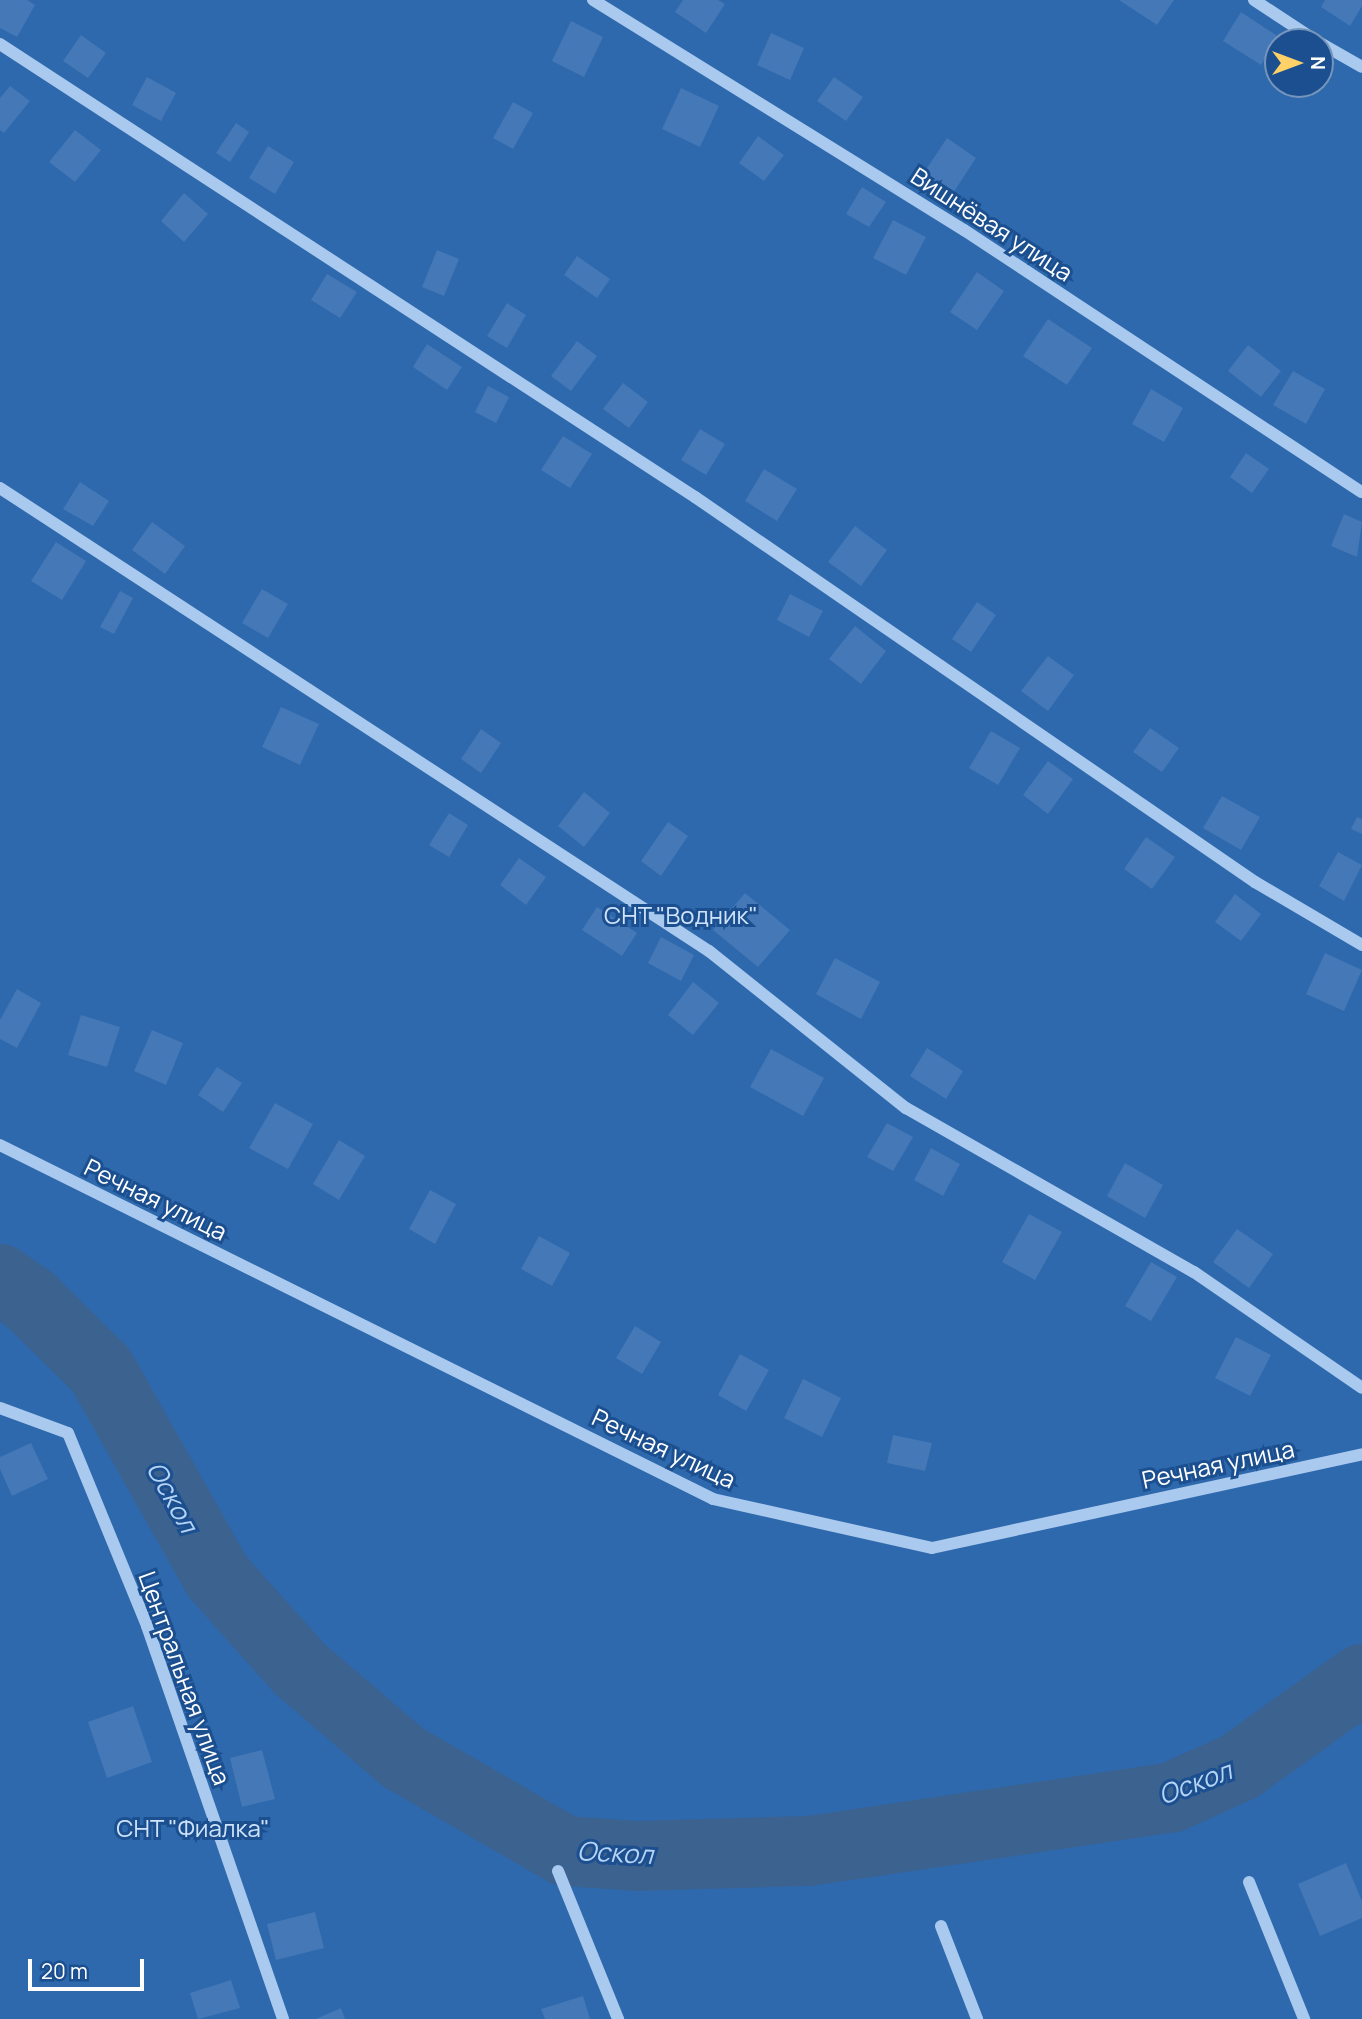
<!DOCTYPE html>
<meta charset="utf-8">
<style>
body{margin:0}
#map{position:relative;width:1362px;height:2019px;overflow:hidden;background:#1b4f8f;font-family:Manrope,sans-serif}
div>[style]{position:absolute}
.green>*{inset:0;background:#2e69ad}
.river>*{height:70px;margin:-35px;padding:0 35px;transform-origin:35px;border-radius:35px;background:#3c6290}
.building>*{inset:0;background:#4478b7}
.minor>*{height:12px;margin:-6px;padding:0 6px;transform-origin:6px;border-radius:6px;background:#a9c9ee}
span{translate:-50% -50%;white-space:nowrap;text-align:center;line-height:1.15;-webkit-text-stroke:6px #1b4f8f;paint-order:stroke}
.street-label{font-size:24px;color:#fff}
.park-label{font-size:24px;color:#cfe3fa}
.water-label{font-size:26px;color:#b5d3f5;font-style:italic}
.north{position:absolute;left:1264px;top:28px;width:70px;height:70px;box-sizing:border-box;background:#1b4f8f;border:2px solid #7695bc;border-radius:50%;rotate:90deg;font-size:19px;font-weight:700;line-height:28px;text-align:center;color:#fff}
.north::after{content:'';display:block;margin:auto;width:24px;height:32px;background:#ffd166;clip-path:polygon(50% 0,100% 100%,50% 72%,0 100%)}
.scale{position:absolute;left:28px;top:1959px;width:116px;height:32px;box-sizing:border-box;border:4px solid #fff;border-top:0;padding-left:9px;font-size:21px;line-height:24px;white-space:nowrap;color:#fff;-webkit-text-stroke:5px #1b4f8f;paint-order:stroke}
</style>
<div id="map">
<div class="green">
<div style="clip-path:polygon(evenodd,0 0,1362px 0,1362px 1655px,1232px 1749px,1170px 1774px,813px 1830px,634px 1830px,572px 1819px,522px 1796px,420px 1734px,318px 1648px,242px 1562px,194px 1487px,128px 1351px,0 1248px,0 0,1278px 42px,1320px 42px,1320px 84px,1278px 84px,1278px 42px)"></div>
<div style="clip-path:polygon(0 1321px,101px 1370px,217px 1576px,300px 1669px,404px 1758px,565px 1851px,636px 1856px,809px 1851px,1170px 1798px,1239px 1767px,1362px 1679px,1362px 2019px,0 2019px)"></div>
</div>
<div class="river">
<div style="left:0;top:1279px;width:38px;rotate:35deg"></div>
<div style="left:31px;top:1301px;width:98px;rotate:44.6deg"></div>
<div style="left:101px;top:1370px;width:236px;rotate:60.6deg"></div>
<div style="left:217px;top:1576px;width:125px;rotate:48.3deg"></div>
<div style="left:300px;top:1669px;width:137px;rotate:40.6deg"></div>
<div style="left:404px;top:1758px;width:186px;rotate:30deg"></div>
<div style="left:565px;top:1851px;width:71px;rotate:4deg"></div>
<div style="left:636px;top:1856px;width:173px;rotate:-1.7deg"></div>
<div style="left:809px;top:1851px;width:365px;rotate:-8.4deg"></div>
<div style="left:1170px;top:1798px;width:76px;rotate:-24.2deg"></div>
<div style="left:1239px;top:1767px;width:151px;rotate:-35.6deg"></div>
</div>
<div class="building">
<div style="clip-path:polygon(0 0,27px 0,35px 5px,17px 37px,0 28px)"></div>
<div style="clip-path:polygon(683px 0,718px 0,725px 4px,706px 33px,675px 12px)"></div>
<div style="clip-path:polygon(1119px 0,1174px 0,1157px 25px)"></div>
<div style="clip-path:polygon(1325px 0,1362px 0,1362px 6px,1350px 26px,1321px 7px)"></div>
<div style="clip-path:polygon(1241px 12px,1279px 37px,1261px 65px,1223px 41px)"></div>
<div style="clip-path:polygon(571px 21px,603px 37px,584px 77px,552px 61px)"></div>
<div style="clip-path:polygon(771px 33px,804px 48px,790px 80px,757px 65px)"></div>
<div style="clip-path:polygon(81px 35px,106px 53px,88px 78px,63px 61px)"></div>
<div style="clip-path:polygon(147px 77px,176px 93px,161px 121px,132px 105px)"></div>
<div style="clip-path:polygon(834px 77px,863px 97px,846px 121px,817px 101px)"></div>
<div style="clip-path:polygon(10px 86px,30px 101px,4px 133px,0 130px,0 98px)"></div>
<div style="clip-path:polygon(681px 88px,719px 106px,700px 147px,662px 129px)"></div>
<div style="clip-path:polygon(513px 102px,533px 113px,513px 149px,493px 138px)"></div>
<div style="clip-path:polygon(236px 123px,249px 132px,230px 162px,216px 153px)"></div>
<div style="clip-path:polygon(75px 130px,101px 150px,75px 182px,49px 162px)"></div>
<div style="clip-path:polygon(758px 136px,784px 155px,764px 181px,739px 163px)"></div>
<div style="clip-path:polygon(947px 138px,976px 158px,953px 193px,923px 174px)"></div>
<div style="clip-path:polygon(268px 146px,294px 162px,275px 194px,249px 178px)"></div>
<div style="clip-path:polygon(862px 187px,886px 202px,869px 227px,846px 214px)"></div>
<div style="clip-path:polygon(184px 193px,208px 214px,184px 242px,161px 221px)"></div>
<div style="clip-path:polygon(893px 220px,926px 237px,906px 275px,873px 258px)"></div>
<div style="clip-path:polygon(437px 250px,459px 259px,444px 296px,422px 287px)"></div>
<div style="clip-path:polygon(577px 256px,610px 279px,597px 298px,564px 275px)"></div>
<div style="clip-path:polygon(977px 272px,1004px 291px,977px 330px,950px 312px)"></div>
<div style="clip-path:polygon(327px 274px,357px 292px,340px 318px,311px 300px)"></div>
<div style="clip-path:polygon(507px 303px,526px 315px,507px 348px,487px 336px)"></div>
<div style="clip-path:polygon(1048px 319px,1092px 348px,1067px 385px,1023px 356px)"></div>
<div style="clip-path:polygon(577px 341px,597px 356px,571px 391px,551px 376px)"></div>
<div style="clip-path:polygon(427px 344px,462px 367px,447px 390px,413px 367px)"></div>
<div style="clip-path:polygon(1248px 345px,1281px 371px,1261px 397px,1228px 371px)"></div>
<div style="clip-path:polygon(1293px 371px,1325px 389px,1306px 424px,1273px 405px)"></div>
<div style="clip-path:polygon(623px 383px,648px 402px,629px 428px,603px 409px)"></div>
<div style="clip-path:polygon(488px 386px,509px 397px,496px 423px,475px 412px)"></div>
<div style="clip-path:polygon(1151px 389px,1183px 408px,1164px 442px,1132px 424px)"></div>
<div style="clip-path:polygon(700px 429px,725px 444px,706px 475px,681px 460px)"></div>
<div style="clip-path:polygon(563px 436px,592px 454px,570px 488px,541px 470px)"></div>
<div style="clip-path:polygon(1246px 453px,1269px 469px,1252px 493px,1230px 477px)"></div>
<div style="clip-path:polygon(764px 469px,797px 489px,777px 521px,745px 501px)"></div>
<div style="clip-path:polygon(80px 482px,109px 501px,93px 526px,63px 509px)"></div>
<div style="clip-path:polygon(1344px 514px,1362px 522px,1357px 557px,1331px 546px)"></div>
<div style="clip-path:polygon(152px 522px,185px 546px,165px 574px,132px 550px)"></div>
<div style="clip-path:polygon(855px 526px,887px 550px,861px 586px,828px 562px)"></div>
<div style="clip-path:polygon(56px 542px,86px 561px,62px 600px,31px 581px)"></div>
<div style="clip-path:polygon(262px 589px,288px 604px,268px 638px,242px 623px)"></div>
<div style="clip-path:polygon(120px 591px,133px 598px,114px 634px,100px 627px)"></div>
<div style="clip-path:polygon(790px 594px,823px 611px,809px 637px,777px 620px)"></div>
<div style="clip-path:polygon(977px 602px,996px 615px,971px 652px,952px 639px)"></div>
<div style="clip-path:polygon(855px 626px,886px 651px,861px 684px,829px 659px)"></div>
<div style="clip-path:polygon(1048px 656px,1074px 675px,1048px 711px,1021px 691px)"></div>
<div style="clip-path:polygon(281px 707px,319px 724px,300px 765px,262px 747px)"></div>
<div style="clip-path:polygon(1150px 728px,1179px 748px,1162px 772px,1133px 752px)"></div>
<div style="clip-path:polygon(481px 729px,501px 743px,481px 773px,461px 759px)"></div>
<div style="clip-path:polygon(991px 731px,1020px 748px,998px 785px,969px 768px)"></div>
<div style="clip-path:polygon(1048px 761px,1073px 779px,1048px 814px,1023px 795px)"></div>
<div style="clip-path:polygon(584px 792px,610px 813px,584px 847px,558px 826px)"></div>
<div style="clip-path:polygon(1222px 796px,1260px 817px,1241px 850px,1203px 828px)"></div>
<div style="clip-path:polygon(449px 813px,468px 825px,449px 857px,429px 845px)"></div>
<div style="clip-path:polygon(1357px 817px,1362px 819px,1362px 834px,1351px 829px)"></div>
<div style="clip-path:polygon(668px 822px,688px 836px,661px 876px,641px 861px)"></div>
<div style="clip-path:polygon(1146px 837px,1175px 857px,1152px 889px,1124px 869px)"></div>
<div style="clip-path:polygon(1338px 852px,1362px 865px,1344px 901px,1319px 886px)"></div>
<div style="clip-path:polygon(519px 858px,546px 877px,526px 905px,500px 885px)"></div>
<div style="clip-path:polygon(745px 893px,790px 930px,758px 967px,713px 930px)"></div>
<div style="clip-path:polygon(1235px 894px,1261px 914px,1241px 941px,1215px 922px)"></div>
<div style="clip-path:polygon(597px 907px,637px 933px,622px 956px,582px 930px)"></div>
<div style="clip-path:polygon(661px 937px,694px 955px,681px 981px,648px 963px)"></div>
<div style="clip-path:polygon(1325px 953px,1362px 970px,1344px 1011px,1306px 994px)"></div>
<div style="clip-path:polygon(835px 958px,880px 982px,861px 1019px,816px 994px)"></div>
<div style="clip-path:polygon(693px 982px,719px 1003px,693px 1035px,668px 1015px)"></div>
<div style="clip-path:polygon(17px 989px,41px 1003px,17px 1048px,0 1039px,0 1020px)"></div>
<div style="clip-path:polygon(81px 1015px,120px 1027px,107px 1067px,68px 1055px)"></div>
<div style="clip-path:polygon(152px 1030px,183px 1043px,166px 1085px,134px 1071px)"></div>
<div style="clip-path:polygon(927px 1048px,963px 1071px,946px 1099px,910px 1076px)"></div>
<div style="clip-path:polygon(771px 1049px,824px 1078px,803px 1116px,750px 1087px)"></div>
<div style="clip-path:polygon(217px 1067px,242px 1083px,223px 1112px,198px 1095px)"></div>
<div style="clip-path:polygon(275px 1103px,313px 1124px,288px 1169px,249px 1148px)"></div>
<div style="clip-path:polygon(887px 1123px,913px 1137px,893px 1171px,867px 1157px)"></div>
<div style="clip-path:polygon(339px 1140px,365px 1156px,339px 1200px,313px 1184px)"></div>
<div style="clip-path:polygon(931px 1148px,960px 1164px,943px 1196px,914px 1180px)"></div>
<div style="clip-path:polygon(1125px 1163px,1163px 1185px,1145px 1218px,1107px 1196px)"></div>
<div style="clip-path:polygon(430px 1190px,456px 1204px,435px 1244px,409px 1229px)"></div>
<div style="clip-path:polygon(1029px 1214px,1062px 1232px,1035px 1280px,1002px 1262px)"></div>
<div style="clip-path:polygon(1237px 1229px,1273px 1254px,1249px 1288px,1213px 1262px)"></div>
<div style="clip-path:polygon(539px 1236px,570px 1253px,552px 1286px,521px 1269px)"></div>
<div style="clip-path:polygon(1151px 1262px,1177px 1277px,1151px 1321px,1125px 1306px)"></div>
<div style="clip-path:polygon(635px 1326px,661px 1342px,642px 1374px,616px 1358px)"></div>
<div style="clip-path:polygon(1236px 1337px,1271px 1355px,1250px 1396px,1215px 1378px)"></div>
<div style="clip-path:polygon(740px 1354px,769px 1370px,746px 1411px,718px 1395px)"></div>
<div style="clip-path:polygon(803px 1379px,841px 1398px,822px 1437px,784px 1418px)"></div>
<div style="clip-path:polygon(893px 1435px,932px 1443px,925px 1471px,887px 1463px)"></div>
<div style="clip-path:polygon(31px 1443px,48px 1479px,12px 1496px,0 1469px,0 1457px)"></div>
<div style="clip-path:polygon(133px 1706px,152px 1762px,107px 1778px,88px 1722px)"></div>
<div style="clip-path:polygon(262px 1750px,275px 1799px,242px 1807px,230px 1758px)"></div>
<div style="clip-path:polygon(1346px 1863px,1362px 1901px,1362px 1918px,1320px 1936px,1298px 1884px)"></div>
<div style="clip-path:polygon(315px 1912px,324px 1948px,276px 1960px,267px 1924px)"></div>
<div style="clip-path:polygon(231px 1980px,240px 2008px,198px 2019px,190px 1993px)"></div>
<div style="clip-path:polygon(583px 1996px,590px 2019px,545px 2019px,541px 2009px)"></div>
<div style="clip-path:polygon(341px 2008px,345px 2019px,316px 2019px)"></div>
</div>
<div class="minor">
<div style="left:593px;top:0;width:437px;rotate:31.8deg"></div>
<div style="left:964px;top:230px;width:476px;rotate:33.4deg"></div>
<div style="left:1254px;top:0;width:77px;rotate:33.3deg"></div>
<div style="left:1320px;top:43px;width:48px;rotate:29.7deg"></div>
<div style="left:0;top:44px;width:830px;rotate:33.1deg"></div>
<div style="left:695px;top:497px;width:680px;rotate:34.51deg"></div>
<div style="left:1255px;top:882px;width:124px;rotate:30.5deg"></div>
<div style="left:0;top:488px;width:847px;rotate:33.15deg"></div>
<div style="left:709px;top:951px;width:252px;rotate:38.6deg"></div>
<div style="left:906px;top:1108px;width:331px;rotate:29.7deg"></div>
<div style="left:1194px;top:1272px;width:204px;rotate:34.6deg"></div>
<div style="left:0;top:1145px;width:796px;rotate:26.4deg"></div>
<div style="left:713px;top:1499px;width:224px;rotate:12.6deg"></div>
<div style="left:932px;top:1548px;width:440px;rotate:-12.3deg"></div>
<div style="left:0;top:1408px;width:72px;rotate:20.2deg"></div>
<div style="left:68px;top:1433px;width:209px;rotate:67.7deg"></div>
<div style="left:147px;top:1626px;width:416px;rotate:70.9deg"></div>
<div style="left:558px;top:1871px;width:160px;rotate:67.9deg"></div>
<div style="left:1249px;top:1882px;width:148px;rotate:68.1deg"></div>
<div style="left:941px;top:1926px;width:100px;rotate:68.8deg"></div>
</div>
<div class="street-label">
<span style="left:992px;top:224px;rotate:33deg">Вишнёвая улица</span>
<span style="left:156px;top:1199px;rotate:26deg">Речная улица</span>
<span style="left:664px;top:1448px;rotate:25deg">Речная улица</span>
<span style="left:1218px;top:1464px;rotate:-12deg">Речная улица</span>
<span style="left:185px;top:1678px;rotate:70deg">Центральная улица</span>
</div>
<div class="park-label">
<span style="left:681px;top:915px">СНТ "Водник"</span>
<span style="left:193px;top:1828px">СНТ "Фиалка"</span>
</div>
<div class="water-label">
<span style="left:172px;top:1497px;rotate:61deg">Оскол</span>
<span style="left:1195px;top:1783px;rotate:-21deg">Оскол</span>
<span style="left:615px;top:1853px;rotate:3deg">Оскол</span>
</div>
<div class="north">N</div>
<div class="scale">20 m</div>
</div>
